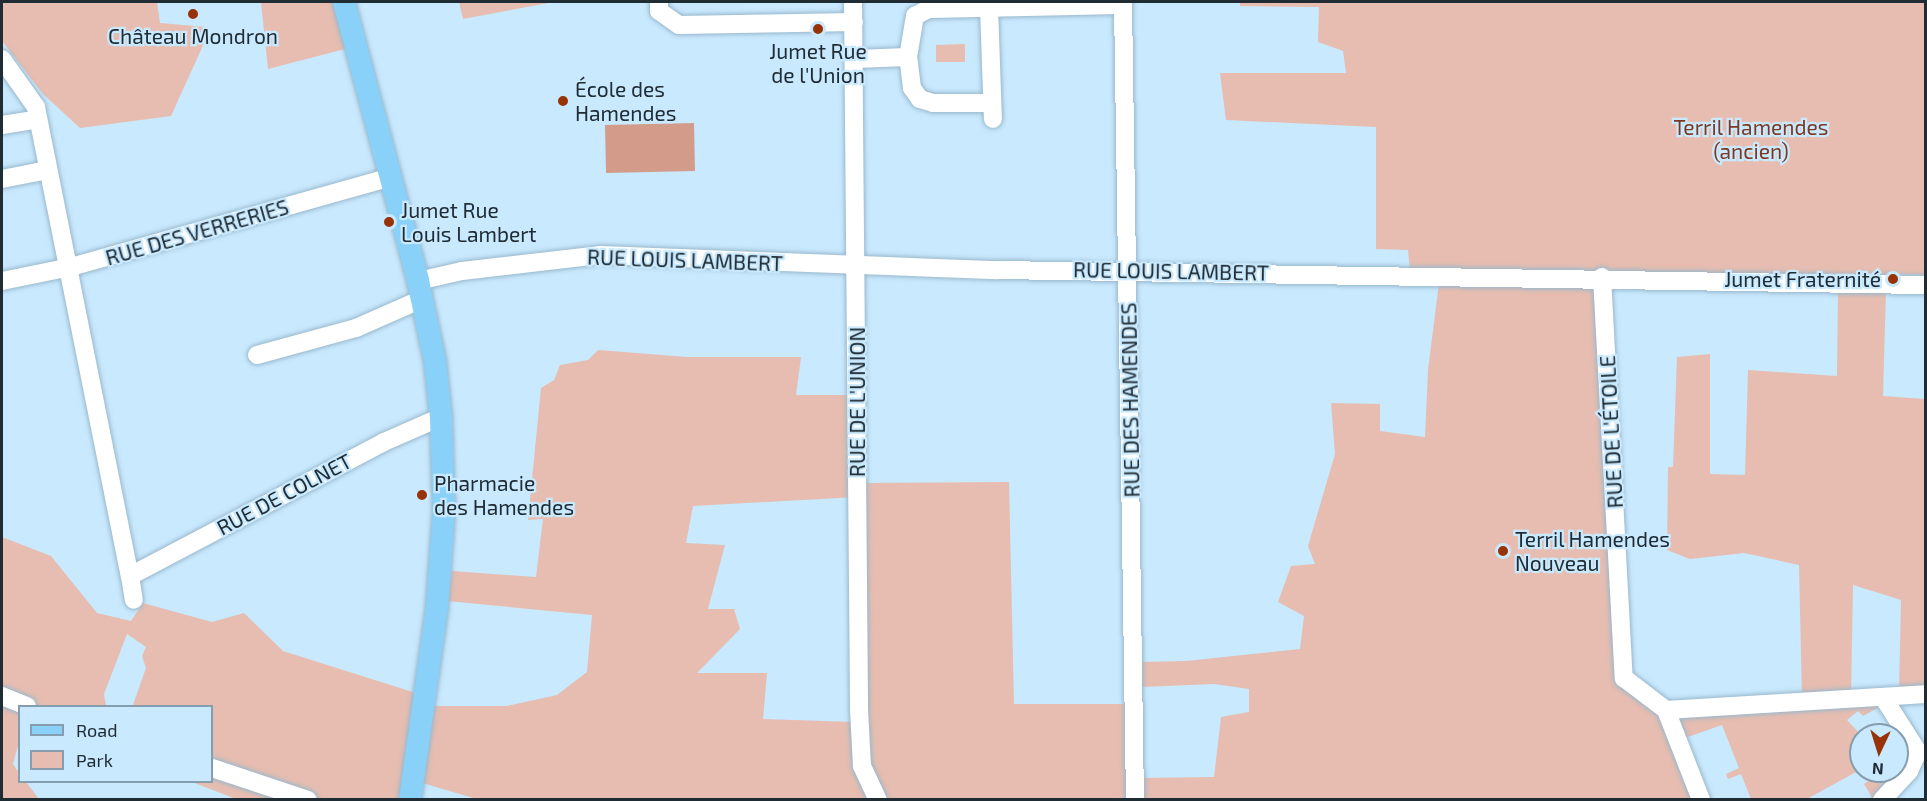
<!DOCTYPE html>
<meta charset="utf-8">
<style>
body{margin:0}
#map{position:relative;width:1927px;height:801px;overflow:hidden;background:#c9e9fe;font-family:"Exo 2",sans-serif}
div>[style]{position:absolute}
.green>*{inset:0;background:#e6bdb0}
.water>*{inset:0;background:#d39b89}
.roads{filter:drop-shadow(0 0 2px #99b8cc) drop-shadow(0 0 2px #99b8cc)}
.minor>*{height:18px;margin:-9px;padding:0 9px;transform-origin:9px;border-radius:9px;background:#fff}
.major>*{height:22px;margin:-11px;padding:0 11px;transform-origin:11px;border-radius:11px;background:#89d1f8}
.dots>*{width:16px;height:16px;translate:-50% -50%;box-sizing:border-box;border:3px solid #c9e9fe;border-radius:50%}
span{translate:-50% -50%;white-space:nowrap;text-align:center;line-height:1.15;-webkit-text-stroke:4.5px #c9e9fe;paint-order:stroke}
.poi-label{font-size:21px;color:#202c34}
.left{translate:0 -50%;text-align:left}
.right{translate:-100% -50%;text-align:right}
.park-label{font-size:21px;color:#7c3821}
.street-label{font-size:21px;color:#202c34}
.frame{position:absolute;inset:0;border:3px solid #202c34;pointer-events:none}
.legend{position:absolute;left:18px;top:705px;width:195px;height:78px;box-sizing:border-box;background:#c9e9fe;border:2px solid #859dad;margin:0;padding:8px 10px;list-style:none;font-size:18px;color:#202c34}
.legend li{display:flex;align-items:center;gap:12px;height:30px}
.legend b{width:30px;border:2px solid #859dad}
.north{position:absolute;left:1849px;top:723px;width:60px;height:60px;box-sizing:border-box;background:#c9e9fe;border:2px solid #859dad;border-radius:50%;rotate:184deg;font-size:16px;font-weight:700;line-height:24px;text-align:center;color:#202c34}
.north::after{content:'';display:block;margin:auto;width:21px;height:27px;background:#983207;clip-path:polygon(50% 0,100% 100%,50% 72%,0 100%)}
</style>
<div id="map">
<div class="green">
<div style="clip-path:polygon(2px 2px,157px 2px,160px 23px,206px 27px,205px 41px,171px 116px,80px 128px,43px 94px,2px 41px)"></div>
<div style="clip-path:polygon(261px 2px,337px 2px,345px 49px,268px 69px)"></div>
<div style="clip-path:polygon(459px 2px,554px 2px,463px 19px)"></div>
<div style="clip-path:polygon(1240px 2px,1925px 2px,1925px 275px,1891px 274px,1884px 279px,1589px 273px,1600px 290px,1628px 670px,1649px 702px,1881px 706px,1863px 716px,1858px 711px,1847px 720px,1861px 735px,1861px 766px,1856px 772px,1807px 799px,1751px 799px,1741px 774px,1728px 779px,1726px 774px,1739px 768px,1722px 725px,1679px 740px,1702px 799px,1136px 799px,1140px 778px,1214px 777px,1221px 717px,1249px 712px,1249px 689px,1214px 684px,1141px 687px,1140px 662px,1186px 661px,1300px 649px,1304px 616px,1278px 602px,1291px 566px,1315px 564px,1308px 546px,1335px 454px,1331px 403px,1380px 404px,1380px 431px,1425px 437px,1428px 370px,1440px 275px,1410px 270px,1408px 250px,1376px 249px,1376px 127px,1226px 120px,1220px 73px,1346px 73px,1343px 51px,1318px 42px,1319px 7px,1240px 6px)"></div>
<div style="clip-path:polygon(965px 44px,965px 62px,936px 62px,936px 45px)"></div>
<div style="clip-path:polygon(1838px 288px,1886px 290px,1883px 396px,1925px 399px,1925px 691px,1899px 692px,1901px 600px,1853px 585px,1851px 695px,1802px 699px,1799px 565px,1744px 553px,1690px 559px,1667px 550px,1668px 467px,1673px 467px,1677px 357px,1710px 354px,1710px 474px,1745px 475px,1748px 370px,1837px 376px)"></div>
<div style="clip-path:polygon(598px 350px,687px 357px,801px 357px,796px 395px,857px 395px,857px 497px,693px 506px,686px 543px,725px 545px,708px 609px,734px 609px,740px 629px,697px 673px,767px 673px,763px 719px,853px 722px,861px 483px,1009px 482px,1014px 704px,1134px 704px,1135px 799px,480px 800px,412px 780px,432px 706px,507px 706px,557px 695px,587px 672px,592px 615px,447px 601px,452px 571px,536px 577px,543px 519px,528px 520px,541px 388px,554px 380px,560px 365px,588px 360px)"></div>
<div style="clip-path:polygon(2px 537px,51px 556px,97px 613px,131px 621px,143px 603px,212px 622px,244px 613px,283px 651px,419px 694px,399px 799px,317px 799px,212px 761px,212px 706px,133px 705px,146px 668px,142px 656px,146px 647px,127px 634px,104px 694px,106px 706px,27px 706px,2px 696px)"></div>
<div style="clip-path:polygon(2px 701px,19px 712px,19px 742px,13px 764px,19px 773px,20px 782px,26px 782px,39px 799px,2px 800px)"></div>
<div style="clip-path:polygon(1910px 740px,1914px 753px,1873px 799px,1864px 784px,1871px 779px,1866px 771px,1897px 771px,1897px 749px)"></div>
<div style="clip-path:polygon(212px 769px,299px 799px,236px 799px,192px 782px,212px 782px)"></div>
</div>
<div class="water">
<div style="clip-path:polygon(694px 123px,695px 171px,606px 173px,605px 125px)"></div>
</div>
<div class="roads">
<div class="minor">
<div style="left:659px;top:2px;width:9px;rotate:90deg"></div>
<div style="left:659px;top:11px;width:24px;rotate:35deg"></div>
<div style="left:679px;top:25px;width:175px;rotate:-1deg"></div>
<div style="left:853px;top:2px;width:707px;rotate:89.51deg"></div>
<div style="left:859px;top:709px;width:57px;rotate:87deg"></div>
<div style="left:862px;top:766px;width:38px;rotate:65deg"></div>
<div style="left:1123px;top:2px;width:798px;rotate:89.14deg"></div>
<div style="left:989px;top:7px;width:112px;rotate:88deg"></div>
<div style="left:2px;top:59px;width:59px;rotate:54.7deg"></div>
<div style="left:36px;top:107px;width:478px;rotate:78.7deg"></div>
<div style="left:130px;top:576px;width:287px;rotate:-27.8deg"></div>
<div style="left:384px;top:442px;width:62px;rotate:-23.7deg"></div>
<div style="left:855px;top:59px;width:53px;rotate:-2.2deg"></div>
<div style="left:992px;top:103px;width:59px;rotate:180deg"></div>
<div style="left:933px;top:103px;width:14px;rotate:-163deg"></div>
<div style="left:920px;top:99px;width:14px;rotate:-126deg"></div>
<div style="left:912px;top:88px;width:31px;rotate:-97deg"></div>
<div style="left:908px;top:57px;width:42px;rotate:-80.3deg"></div>
<div style="left:915px;top:16px;width:15px;rotate:-28deg"></div>
<div style="left:928px;top:9px;width:195px;rotate:-1.2deg"></div>
<div style="left:2px;top:125px;width:36px;rotate:-9deg"></div>
<div style="left:2px;top:179px;width:47px;rotate:-11.1deg"></div>
<div style="left:1602px;top:277px;width:402px;rotate:86.9deg"></div>
<div style="left:1624px;top:678px;width:53px;rotate:37.3deg"></div>
<div style="left:1666px;top:710px;width:260px;rotate:-3.5deg"></div>
<div style="left:2px;top:281px;width:70px;rotate:-11.5deg"></div>
<div style="left:71px;top:267px;width:332px;rotate:-15.7deg"></div>
<div style="left:418px;top:281px;width:45px;rotate:-12.8deg"></div>
<div style="left:462px;top:271px;width:140px;rotate:-6.6deg"></div>
<div style="left:601px;top:255px;width:397px;rotate:2.2deg"></div>
<div style="left:998px;top:270px;width:928px;rotate:0.93deg"></div>
<div style="left:257px;top:355px;width:103px;rotate:-15.3deg"></div>
<div style="left:356px;top:328px;width:72px;rotate:-23.7deg"></div>
<div style="left:130px;top:576px;width:24px;rotate:81deg"></div>
<div style="left:2px;top:696px;width:27px;rotate:22deg"></div>
<div style="left:1666px;top:710px;width:97px;rotate:68.7deg"></div>
<div style="left:212px;top:768px;width:101px;rotate:18.4deg"></div>
<div style="left:1882px;top:800px;width:40px;rotate:-47deg"></div>
<div style="left:1909px;top:771px;width:21px;rotate:-65deg"></div>
<div style="left:1918px;top:752px;width:65px;rotate:-122.5deg"></div>
</div>
<div class="major">
<div style="left:344px;top:2px;width:289px;rotate:75.1deg"></div>
<div style="left:418px;top:281px;width:82px;rotate:78deg"></div>
<div style="left:435px;top:361px;width:56px;rotate:83.9deg"></div>
<div style="left:441px;top:417px;width:93px;rotate:88.2deg"></div>
<div style="left:444px;top:510px;width:98px;rotate:94.1deg"></div>
<div style="left:437px;top:608px;width:194px;rotate:98deg"></div>
</div>
</div>
<div class="dots">
<div style="left:193px;top:14px;background:#983207"></div>
<div style="left:818px;top:29px;background:#983207"></div>
<div style="left:563px;top:101px;background:#983207"></div>
<div style="left:389px;top:222px;background:#983207"></div>
<div style="left:1893px;top:279px;background:#983207"></div>
<div style="left:422px;top:495px;background:#983207"></div>
<div style="left:1503px;top:551px;background:#983207"></div>
</div>
<div class="poi-label">
<span style="left:193px;top:36px">Château Mondron</span>
<span style="left:818px;top:63px">Jumet Rue<br>de l'Union</span>
<span class="left" style="left:575px;top:101px">École des<br>Hamendes</span>
<span class="left" style="left:401px;top:222px">Jumet Rue<br>Louis Lambert</span>
<span class="right" style="left:1881px;top:279px">Jumet Fraternité</span>
<span class="left" style="left:434px;top:495px">Pharmacie<br>des Hamendes</span>
<span class="left" style="left:1515px;top:551px">Terril Hamendes<br>Nouveau</span>
</div>
<div class="park-label">
<span style="left:1751px;top:139px">Terril Hamendes<br>(ancien)</span>
</div>
<div class="street-label">
<span style="left:197px;top:232px;rotate:-16deg">RUE DES VERRERIES</span>
<span style="left:685px;top:260px;rotate:2deg">RUE LOUIS LAMBERT</span>
<span style="left:1171px;top:271px;rotate:1deg">RUE LOUIS LAMBERT</span>
<span style="left:1130px;top:400px;rotate:-91deg">RUE DES HAMENDES</span>
<span style="left:857px;top:402px;rotate:-90deg">RUE DE L'UNION</span>
<span style="left:1611px;top:432px;rotate:-93deg">RUE DE L'ÉTOILE</span>
<span style="left:284px;top:494px;rotate:-28deg">RUE DE COLNET</span>
</div>
<div class="frame"></div>
<ul class="legend">
<li><b style="height:8px;background:#89d1f8"></b>Road</li>
<li><b style="height:16px;background:#e6bdb0"></b>Park</li>
</ul>
<div class="north">N</div>
</div>
